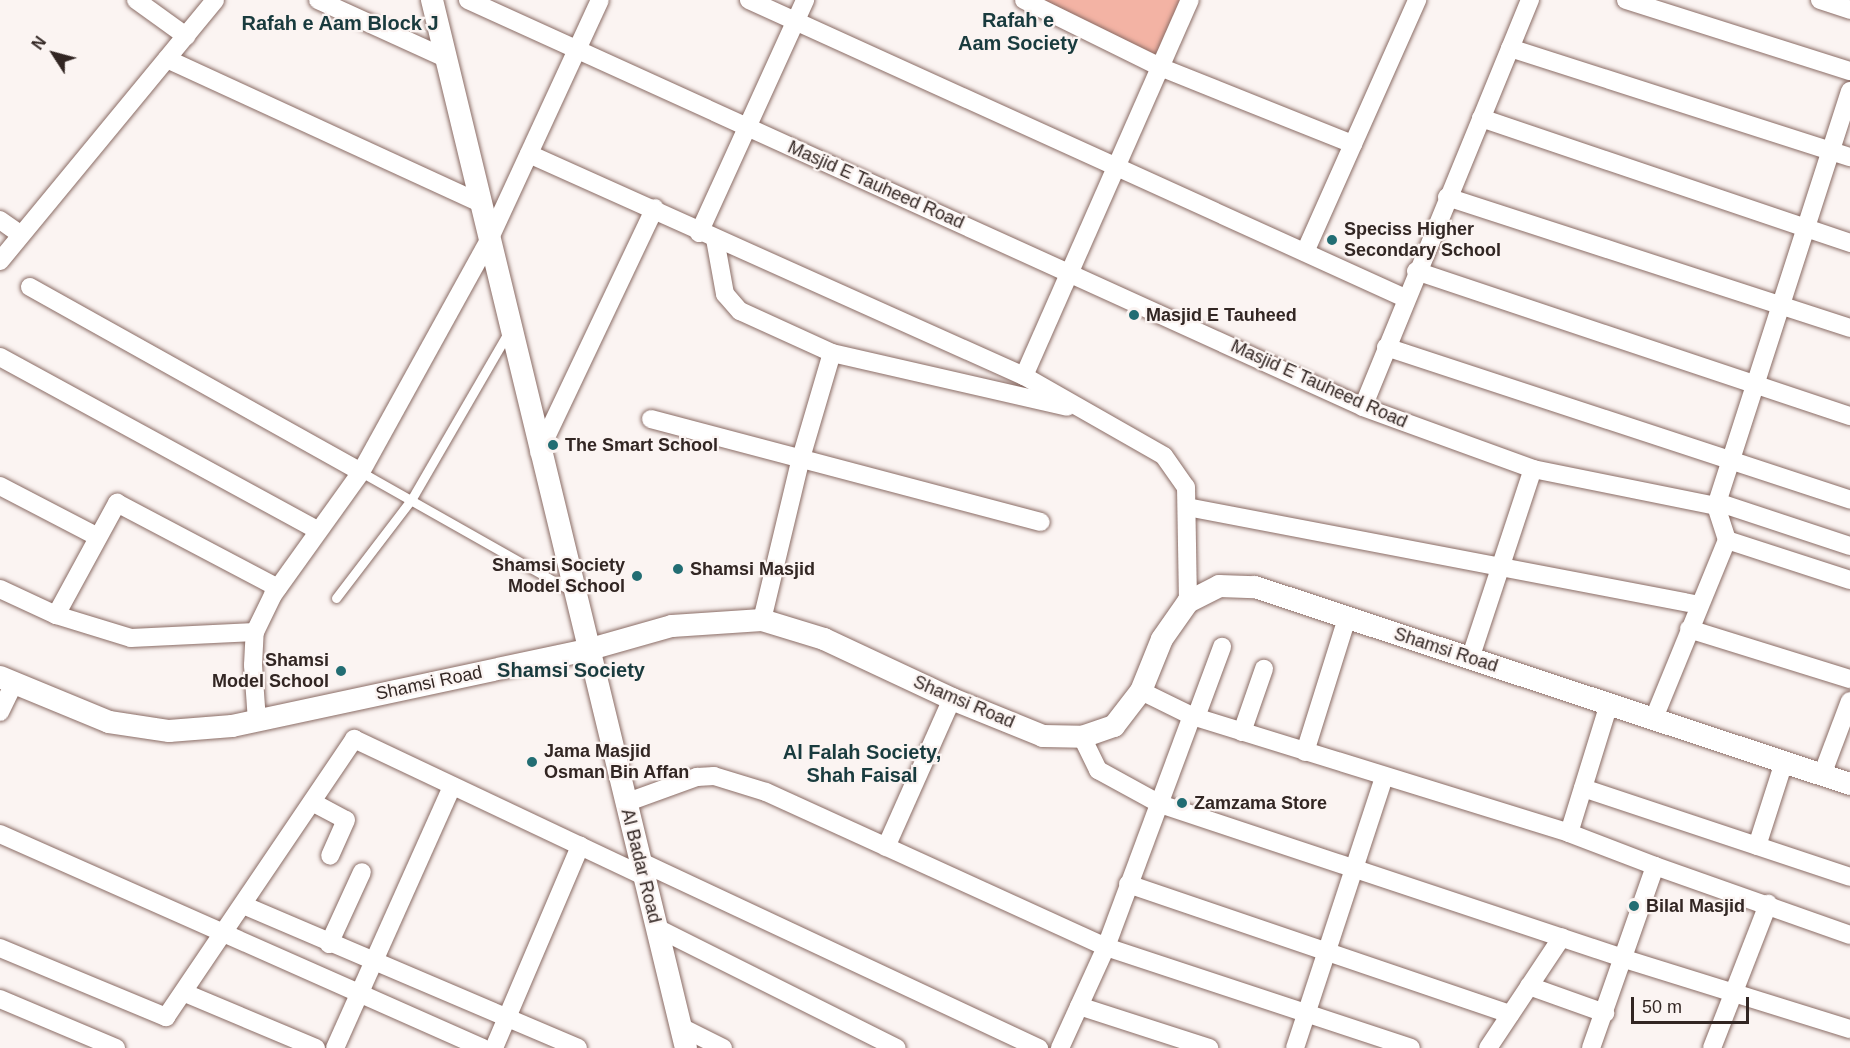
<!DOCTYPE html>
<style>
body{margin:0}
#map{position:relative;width:1850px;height:1048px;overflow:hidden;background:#fbf4f2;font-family:Arial,sans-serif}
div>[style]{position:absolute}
.green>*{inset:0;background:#f3b3a4}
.roads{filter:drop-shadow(0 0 2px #8a6c65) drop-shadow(0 0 2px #8a6c65)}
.service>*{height:9px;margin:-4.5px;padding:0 4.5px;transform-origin:4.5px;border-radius:4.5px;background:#fff}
.minor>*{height:18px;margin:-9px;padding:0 9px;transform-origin:9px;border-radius:9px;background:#fff}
.tertiary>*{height:22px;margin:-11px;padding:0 11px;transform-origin:11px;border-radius:11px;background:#fff}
.dots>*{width:16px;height:16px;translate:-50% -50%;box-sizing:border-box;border:3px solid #fbf4f2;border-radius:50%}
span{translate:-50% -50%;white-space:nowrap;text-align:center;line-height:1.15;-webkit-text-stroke:4.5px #fbf4f2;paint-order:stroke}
.street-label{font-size:18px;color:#322623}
.poi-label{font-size:18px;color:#322623;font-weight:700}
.left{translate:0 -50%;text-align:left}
.right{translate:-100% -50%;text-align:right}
.neighbourhood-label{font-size:20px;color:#193b3e;font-weight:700}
.north{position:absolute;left:24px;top:24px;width:60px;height:60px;-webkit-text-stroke:4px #fbf4f2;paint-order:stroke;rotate:306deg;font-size:16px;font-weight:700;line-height:24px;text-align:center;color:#322623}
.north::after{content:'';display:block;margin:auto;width:21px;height:27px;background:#322623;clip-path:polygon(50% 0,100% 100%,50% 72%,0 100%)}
.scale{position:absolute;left:1631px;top:997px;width:118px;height:27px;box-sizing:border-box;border:3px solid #322623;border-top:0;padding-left:8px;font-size:18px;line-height:21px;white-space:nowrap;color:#322623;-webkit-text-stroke:4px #fbf4f2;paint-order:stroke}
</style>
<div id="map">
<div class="green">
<div style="clip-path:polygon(1034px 0,1187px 0,1161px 60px)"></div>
</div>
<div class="roads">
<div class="service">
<div style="left:361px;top:472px;width:244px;rotate:29.5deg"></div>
<div style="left:336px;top:598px;width:123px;rotate:-52.6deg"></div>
<div style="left:411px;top:500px;width:195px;rotate:-59.9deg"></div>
</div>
<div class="minor">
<div style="left:136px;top:0;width:62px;rotate:35.8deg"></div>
<div style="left:318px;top:0;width:140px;rotate:24.5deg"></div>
<div style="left:468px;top:0;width:983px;rotate:24.45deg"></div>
<div style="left:1363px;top:407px;width:181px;rotate:20deg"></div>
<div style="left:1533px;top:469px;width:187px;rotate:11.4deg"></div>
<div style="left:1716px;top:506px;width:36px;rotate:72deg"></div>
<div style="left:1727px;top:540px;width:192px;rotate:112.3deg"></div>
<div style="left:749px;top:0;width:721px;rotate:24.43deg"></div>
<div style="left:1024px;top:0;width:152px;rotate:26.2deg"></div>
<div style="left:1160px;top:67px;width:208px;rotate:21.8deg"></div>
<div style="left:1626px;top:0;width:235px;rotate:17.6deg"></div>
<div style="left:1820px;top:0;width:32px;rotate:18deg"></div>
<div style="left:1510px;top:48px;width:357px;rotate:17.8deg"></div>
<div style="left:167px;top:59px;width:345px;rotate:24.7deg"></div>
<div style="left:1481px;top:118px;width:390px;rotate:18.7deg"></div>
<div style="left:529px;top:154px;width:543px;rotate:24.16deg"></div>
<div style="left:1024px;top:376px;width:161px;rotate:29.7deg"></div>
<div style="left:1164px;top:456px;width:38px;rotate:55deg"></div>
<div style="left:1186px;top:487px;width:115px;rotate:89deg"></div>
<div style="left:1447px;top:197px;width:424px;rotate:18deg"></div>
<div style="left:0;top:220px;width:24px;rotate:35deg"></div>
<div style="left:699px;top:233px;width:256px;rotate:-65.5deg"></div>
<div style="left:715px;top:239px;width:56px;rotate:79.7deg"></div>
<div style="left:725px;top:294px;width:23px;rotate:49deg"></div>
<div style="left:740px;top:311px;width:101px;rotate:24.5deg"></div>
<div style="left:832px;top:353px;width:241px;rotate:12.9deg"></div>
<div style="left:1305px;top:252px;width:276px;rotate:-66deg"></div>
<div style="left:0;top:261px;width:338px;rotate:-50.5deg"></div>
<div style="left:1416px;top:271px;width:458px;rotate:18.5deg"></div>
<div style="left:30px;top:287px;width:379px;rotate:29.2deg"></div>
<div style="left:1386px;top:347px;width:489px;rotate:18.2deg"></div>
<div style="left:0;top:357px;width:361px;rotate:28.6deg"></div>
<div style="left:1024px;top:376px;width:411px;rotate:-66.2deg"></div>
<div style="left:1363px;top:407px;width:440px;rotate:-67.7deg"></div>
<div style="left:651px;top:419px;width:403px;rotate:14.8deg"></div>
<div style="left:539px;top:452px;width:270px;rotate:-64.6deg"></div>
<div style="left:0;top:486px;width:110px;rotate:27.5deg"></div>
<div style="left:1717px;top:502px;width:140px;rotate:18.3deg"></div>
<div style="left:1716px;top:506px;width:436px;rotate:-72.1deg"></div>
<div style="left:1187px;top:507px;width:522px;rotate:10.82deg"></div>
<div style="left:1727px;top:540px;width:129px;rotate:18deg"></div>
<div style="left:0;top:589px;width:62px;rotate:24.9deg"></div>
<div style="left:56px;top:615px;width:78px;rotate:17deg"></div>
<div style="left:131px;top:638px;width:124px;rotate:-2.8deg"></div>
<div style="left:56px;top:615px;width:128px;rotate:-61.4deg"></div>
<div style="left:117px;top:503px;width:182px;rotate:27.8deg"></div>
<div style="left:762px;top:620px;width:167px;rotate:-76.5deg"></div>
<div style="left:801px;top:458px;width:109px;rotate:-73.6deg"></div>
<div style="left:1689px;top:629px;width:169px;rotate:17.3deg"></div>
<div style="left:1470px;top:659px;width:200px;rotate:-71.7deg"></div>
<div style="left:1141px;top:691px;width:57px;rotate:26.1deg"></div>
<div style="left:1192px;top:716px;width:395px;rotate:17.2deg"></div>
<div style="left:1569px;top:833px;width:135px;rotate:-72.8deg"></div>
<div style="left:0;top:712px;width:32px;rotate:-64deg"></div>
<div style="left:1196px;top:717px;width:75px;rotate:-69.6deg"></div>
<div style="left:257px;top:721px;width:56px;rotate:-94.1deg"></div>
<div style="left:253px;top:665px;width:33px;rotate:-87deg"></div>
<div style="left:255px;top:632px;width:41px;rotate:-64.1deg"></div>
<div style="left:273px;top:595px;width:151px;rotate:-54.4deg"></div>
<div style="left:361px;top:472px;width:265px;rotate:-61.1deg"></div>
<div style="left:489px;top:240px;width:264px;rotate:-65.2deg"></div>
<div style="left:1242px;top:732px;width:67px;rotate:-70.8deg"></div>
<div style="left:1082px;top:737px;width:37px;rotate:64deg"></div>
<div style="left:1098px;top:770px;width:71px;rotate:28.7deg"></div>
<div style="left:1160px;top:804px;width:490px;rotate:18.4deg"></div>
<div style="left:1625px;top:959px;width:236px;rotate:17.3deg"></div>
<div style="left:1305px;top:752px;width:140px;rotate:-72.6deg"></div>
<div style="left:1822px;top:775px;width:79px;rotate:-69.3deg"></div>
<div style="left:1583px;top:788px;width:281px;rotate:18.4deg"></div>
<div style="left:312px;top:802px;width:38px;rotate:28deg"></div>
<div style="left:346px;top:820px;width:39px;rotate:114deg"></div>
<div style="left:625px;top:803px;width:77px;rotate:-19.9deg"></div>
<div style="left:697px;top:777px;width:17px;rotate:-3deg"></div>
<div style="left:714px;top:776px;width:54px;rotate:17.1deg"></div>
<div style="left:766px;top:792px;width:374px;rotate:24.5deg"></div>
<div style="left:1106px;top:947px;width:321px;rotate:18.3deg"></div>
<div style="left:1569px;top:833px;width:92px;rotate:21deg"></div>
<div style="left:0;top:834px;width:528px;rotate:23.9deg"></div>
<div style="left:1757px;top:846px;width:88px;rotate:-72.2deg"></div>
<div style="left:886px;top:847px;width:162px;rotate:-66deg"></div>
<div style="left:639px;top:861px;width:442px;rotate:25.1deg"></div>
<div style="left:1128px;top:884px;width:404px;rotate:18.8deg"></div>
<div style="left:243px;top:905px;width:364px;rotate:23.1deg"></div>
<div style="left:657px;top:928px;width:268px;rotate:26.6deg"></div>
<div style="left:329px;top:944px;width:79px;rotate:-65.4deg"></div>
<div style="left:0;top:948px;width:180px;rotate:22.6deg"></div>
<div style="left:166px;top:1017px;width:336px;rotate:-55.9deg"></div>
<div style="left:354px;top:739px;width:321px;rotate:25.3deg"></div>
<div style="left:1529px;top:986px;width:81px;rotate:19.6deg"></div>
<div style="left:185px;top:993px;width:142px;rotate:22.8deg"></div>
<div style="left:0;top:999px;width:126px;rotate:22.9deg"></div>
<div style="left:1079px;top:1006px;width:137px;rotate:17.9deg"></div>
<div style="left:681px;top:1027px;width:47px;rotate:26.6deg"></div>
<div style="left:335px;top:1048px;width:287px;rotate:-65.9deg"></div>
<div style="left:494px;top:1048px;width:220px;rotate:-66.9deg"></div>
<div style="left:1060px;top:1048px;width:111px;rotate:-65.5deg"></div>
<div style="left:1106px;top:947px;width:246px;rotate:-69.6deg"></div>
<div style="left:1295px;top:1048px;width:285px;rotate:-71.8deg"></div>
<div style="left:1488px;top:1048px;width:133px;rotate:-56.3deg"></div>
<div style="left:1591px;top:1048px;width:193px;rotate:-70.6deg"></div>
<div style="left:1655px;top:866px;width:207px;rotate:19.5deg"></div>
<div style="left:1712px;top:1048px;width:155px;rotate:-68.7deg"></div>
</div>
<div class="tertiary">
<div style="left:432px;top:0;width:1078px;rotate:76.38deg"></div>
<div style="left:0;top:677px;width:118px;rotate:22.4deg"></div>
<div style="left:109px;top:722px;width:61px;rotate:8.5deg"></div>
<div style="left:169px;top:731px;width:63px;rotate:-4.5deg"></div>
<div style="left:232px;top:726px;width:363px;rotate:-12.1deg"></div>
<div style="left:587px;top:650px;width:88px;rotate:-15.8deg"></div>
<div style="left:672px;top:626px;width:90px;rotate:-3.8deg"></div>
<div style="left:762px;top:620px;width:65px;rotate:17deg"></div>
<div style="left:824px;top:639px;width:141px;rotate:25.1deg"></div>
<div style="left:952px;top:699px;width:98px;rotate:22.1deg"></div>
<div style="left:1043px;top:736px;width:39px;rotate:1deg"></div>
<div style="left:1082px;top:737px;width:34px;rotate:-19deg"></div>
<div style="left:1114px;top:726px;width:44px;rotate:-52.4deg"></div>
<div style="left:1141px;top:691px;width:56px;rotate:-68deg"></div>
<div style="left:1162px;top:639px;width:45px;rotate:-54.9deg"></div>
<div style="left:1188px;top:602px;width:35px;rotate:-27deg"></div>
<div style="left:1219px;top:586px;width:36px;rotate:2deg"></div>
<div style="left:1255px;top:587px;width:627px;rotate:18.32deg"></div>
</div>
</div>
<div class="dots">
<div style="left:1332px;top:240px;background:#226d73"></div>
<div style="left:1134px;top:315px;background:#226d73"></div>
<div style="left:553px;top:445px;background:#226d73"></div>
<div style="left:678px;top:569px;background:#226d73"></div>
<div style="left:637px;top:576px;background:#226d73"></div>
<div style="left:341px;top:671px;background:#226d73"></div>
<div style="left:532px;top:762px;background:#226d73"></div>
<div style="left:1182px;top:803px;background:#226d73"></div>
<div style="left:1634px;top:906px;background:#226d73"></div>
</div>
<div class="street-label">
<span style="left:876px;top:185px;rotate:24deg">Masjid E Tauheed Road</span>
<span style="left:1319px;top:384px;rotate:24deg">Masjid E Tauheed Road</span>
<span style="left:1446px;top:650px;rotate:18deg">Shamsi Road</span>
<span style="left:429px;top:683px;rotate:-12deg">Shamsi Road</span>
<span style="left:964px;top:702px;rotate:23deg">Shamsi Road</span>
<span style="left:641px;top:866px;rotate:76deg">Al Badar Road</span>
</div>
<div class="poi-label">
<span class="left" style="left:1344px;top:240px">Speciss Higher<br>Secondary School</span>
<span class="left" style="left:1146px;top:315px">Masjid E Tauheed</span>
<span class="left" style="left:565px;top:445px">The Smart School</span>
<span class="right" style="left:625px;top:576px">Shamsi Society<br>Model School</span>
<span class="left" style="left:690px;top:569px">Shamsi Masjid</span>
<span class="right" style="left:329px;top:671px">Shamsi<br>Model School</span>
<span class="left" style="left:544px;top:762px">Jama Masjid<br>Osman Bin Affan</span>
<span class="left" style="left:1194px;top:803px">Zamzama Store</span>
<span class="left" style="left:1646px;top:906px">Bilal Masjid</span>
</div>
<div class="neighbourhood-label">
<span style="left:1018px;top:32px">Rafah e<br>Aam Society</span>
<span style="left:340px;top:23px">Rafah e Aam Block J</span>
<span style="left:571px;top:670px">Shamsi Society</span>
<span style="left:862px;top:764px">Al Falah Society,<br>Shah Faisal</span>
</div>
<div class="north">N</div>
<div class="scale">50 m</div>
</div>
